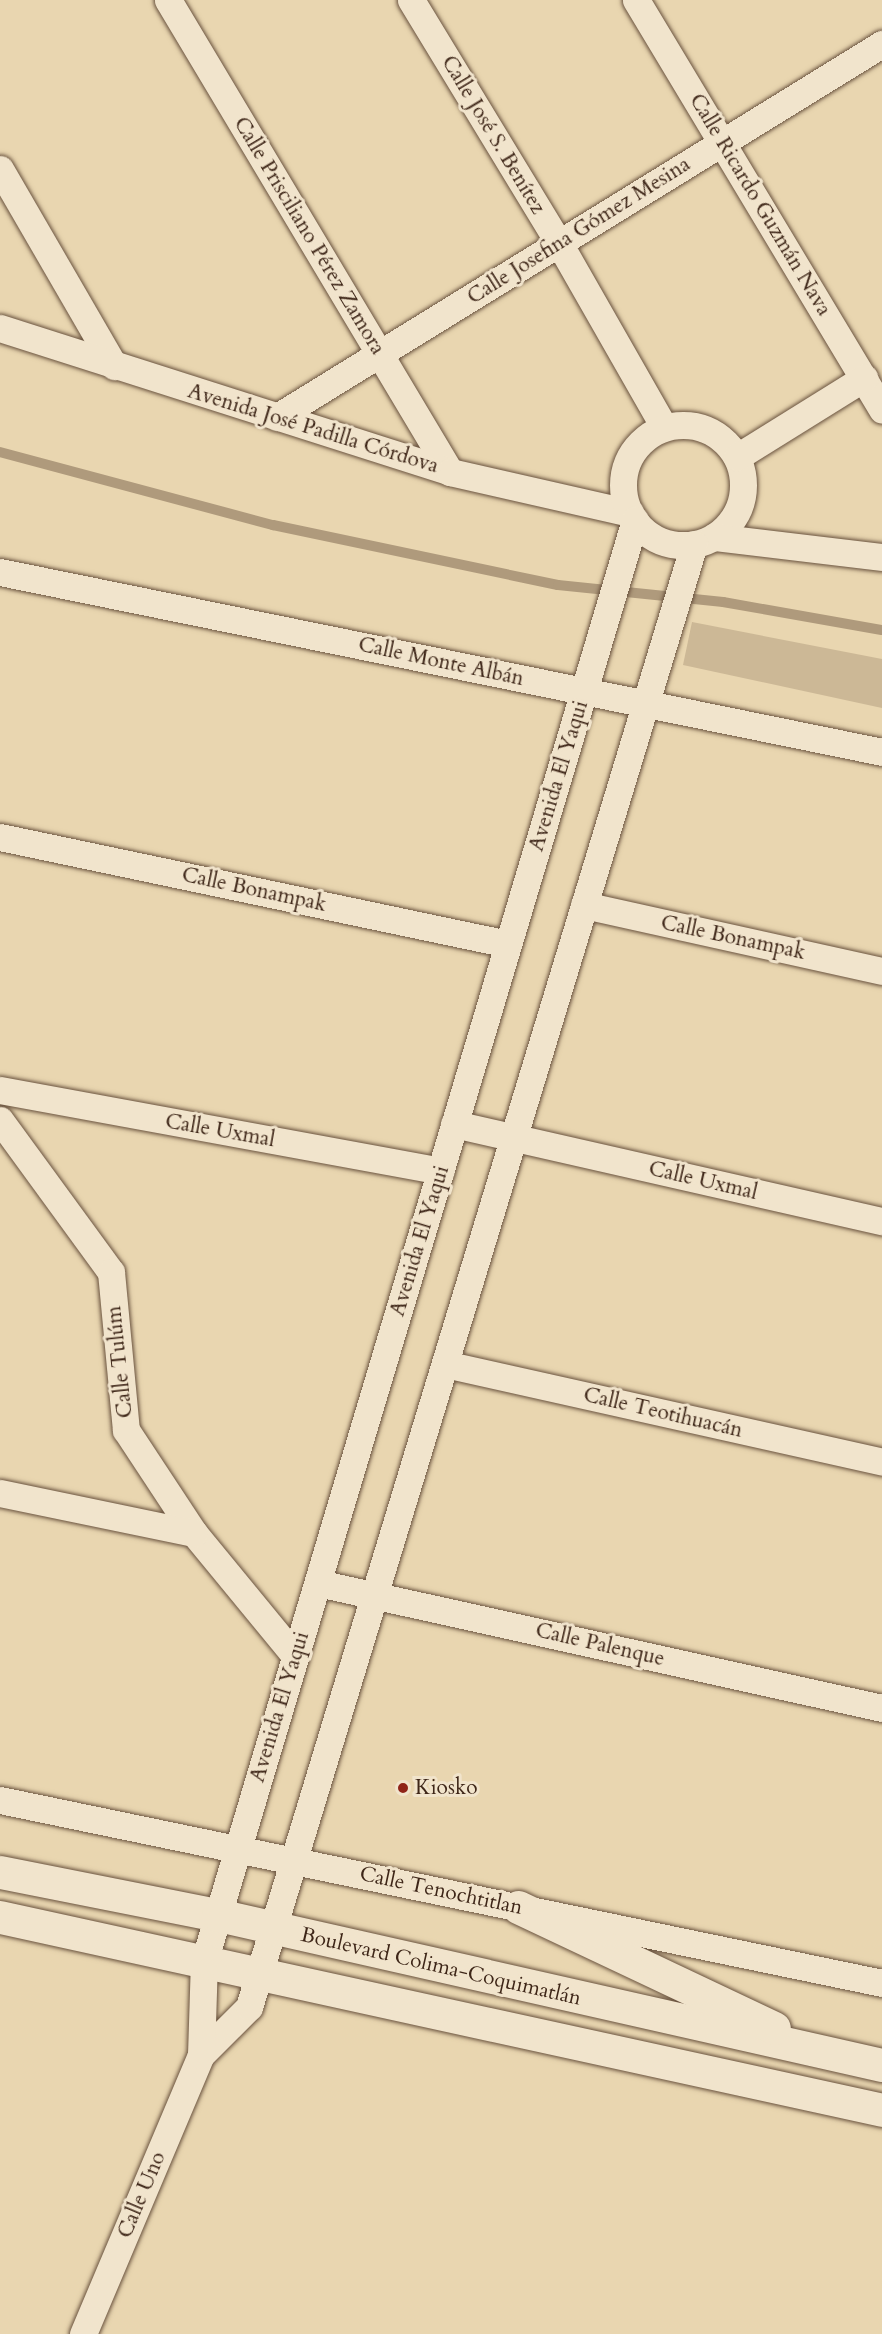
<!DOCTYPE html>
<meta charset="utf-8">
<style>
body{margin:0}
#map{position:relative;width:882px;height:2334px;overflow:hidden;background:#e9d6b0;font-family:Cardo,serif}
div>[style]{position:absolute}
.green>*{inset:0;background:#ccb896}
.stream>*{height:10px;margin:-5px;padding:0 5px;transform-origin:5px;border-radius:5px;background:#af9a7c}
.roads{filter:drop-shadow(0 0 2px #69523e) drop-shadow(0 0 2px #69523e)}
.minor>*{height:27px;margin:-13.5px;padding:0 13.5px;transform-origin:13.5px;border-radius:13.5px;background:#f1e4cc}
.minor>.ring{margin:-13.5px;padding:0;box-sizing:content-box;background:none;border:27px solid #f1e4cc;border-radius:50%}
.secondary>*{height:33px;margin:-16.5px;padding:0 16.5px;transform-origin:16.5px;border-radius:16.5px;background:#f1e4cc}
.dots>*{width:16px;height:16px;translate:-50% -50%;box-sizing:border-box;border:3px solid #f1e4cc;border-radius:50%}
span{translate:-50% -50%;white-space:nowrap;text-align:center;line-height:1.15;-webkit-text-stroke:6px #f1e4cc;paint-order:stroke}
.street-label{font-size:21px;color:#3e2618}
.poi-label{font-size:21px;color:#3e2618}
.left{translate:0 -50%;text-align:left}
</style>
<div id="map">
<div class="green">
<div style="clip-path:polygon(692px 622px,882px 659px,882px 708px,683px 665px)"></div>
</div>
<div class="stream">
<div style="left:0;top:452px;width:283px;rotate:15deg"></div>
<div style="left:273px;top:525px;width:291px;rotate:11.9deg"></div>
<div style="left:558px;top:585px;width:166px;rotate:5.9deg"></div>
<div style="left:723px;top:602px;width:161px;rotate:10deg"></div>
</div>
<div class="roads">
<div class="minor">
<div style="left:168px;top:0;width:550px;rotate:59.14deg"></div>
<div style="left:411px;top:0;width:285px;rotate:58.7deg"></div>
<div style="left:559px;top:243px;width:212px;rotate:60.3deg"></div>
<div style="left:636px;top:0;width:478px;rotate:59deg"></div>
<div style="left:0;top:169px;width:228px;rotate:59.9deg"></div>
<div style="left:0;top:328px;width:472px;rotate:17.7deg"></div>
<div style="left:450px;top:472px;width:185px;rotate:12.8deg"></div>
<div style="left:277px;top:417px;width:711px;rotate:-31.66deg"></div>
<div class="ring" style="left:623px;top:425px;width:93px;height:93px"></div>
<div style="left:737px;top:457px;width:150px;rotate:-31.9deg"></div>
<div style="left:714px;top:537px;width:169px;rotate:6.8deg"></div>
<div style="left:0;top:572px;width:900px;rotate:11.53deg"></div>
<div style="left:0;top:837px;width:519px;rotate:11.89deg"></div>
<div style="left:584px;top:905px;width:305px;rotate:12.5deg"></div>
<div style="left:0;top:1090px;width:448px;rotate:10.4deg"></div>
<div style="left:0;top:1120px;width:188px;rotate:53.9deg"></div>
<div style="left:111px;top:1272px;width:159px;rotate:84.6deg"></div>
<div style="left:126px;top:1430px;width:123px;rotate:56.6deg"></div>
<div style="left:194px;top:1533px;width:159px;rotate:50.6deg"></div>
<div style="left:454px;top:1124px;width:439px;rotate:12.8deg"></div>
<div style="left:445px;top:1364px;width:448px;rotate:12.6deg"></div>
<div style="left:0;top:1493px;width:198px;rotate:11.7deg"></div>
<div style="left:318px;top:1583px;width:578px;rotate:12.5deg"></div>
<div style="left:0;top:1800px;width:901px;rotate:11.72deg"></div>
<div style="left:201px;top:2055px;width:68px;rotate:-45deg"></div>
<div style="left:249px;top:2007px;width:1529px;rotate:-73.08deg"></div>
<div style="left:83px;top:2334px;width:303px;rotate:-67.1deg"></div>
<div style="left:201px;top:2055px;width:93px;rotate:-88.2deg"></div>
<div style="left:204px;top:1962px;width:1505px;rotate:-73.36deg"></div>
</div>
<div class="secondary">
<div style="left:0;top:1872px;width:222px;rotate:11.2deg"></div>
<div style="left:218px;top:1915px;width:681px;rotate:12.73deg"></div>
<div style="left:518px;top:1907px;width:283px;rotate:25.3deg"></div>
<div style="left:0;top:1917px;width:903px;rotate:12.34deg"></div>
</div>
</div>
<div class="dots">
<div style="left:403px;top:1788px;background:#8f2418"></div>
</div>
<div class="street-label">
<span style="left:493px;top:135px;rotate:59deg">Calle José S. Benítez</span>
<span style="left:760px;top:205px;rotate:59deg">Calle Ricardo Guzmán Nava</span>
<span style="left:579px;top:231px;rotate:-32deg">Calle Josefina Gómez Mesina</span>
<span style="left:309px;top:236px;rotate:59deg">Calle Prisciliano Pérez Zamora</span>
<span style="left:313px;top:429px;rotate:17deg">Avenida José Padilla Córdova</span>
<span style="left:441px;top:662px;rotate:12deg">Calle Monte Albán</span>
<span style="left:559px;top:776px;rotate:-73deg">Avenida El Yaqui</span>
<span style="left:254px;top:890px;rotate:12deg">Calle Bonampak</span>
<span style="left:733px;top:938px;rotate:12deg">Calle Bonampak</span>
<span style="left:220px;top:1131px;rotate:10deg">Calle Uxmal</span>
<span style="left:703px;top:1181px;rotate:13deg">Calle Uxmal</span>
<span style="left:420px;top:1241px;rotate:-73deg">Avenida El Yaqui</span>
<span style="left:120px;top:1362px;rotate:-96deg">Calle Tulúm</span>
<span style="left:663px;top:1413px;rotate:13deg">Calle Teotihuacán</span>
<span style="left:600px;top:1645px;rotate:13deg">Calle Palenque</span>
<span style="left:280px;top:1707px;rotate:-73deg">Avenida El Yaqui</span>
<span style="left:441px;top:1891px;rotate:12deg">Calle Tenochtitlan</span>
<span style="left:441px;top:1967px;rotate:13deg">Boulevard Colima-Coquimatlán</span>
<span style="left:142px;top:2195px;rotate:-67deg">Calle Uno</span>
</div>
<div class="poi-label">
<span class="left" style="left:415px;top:1788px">Kiosko</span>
</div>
</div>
